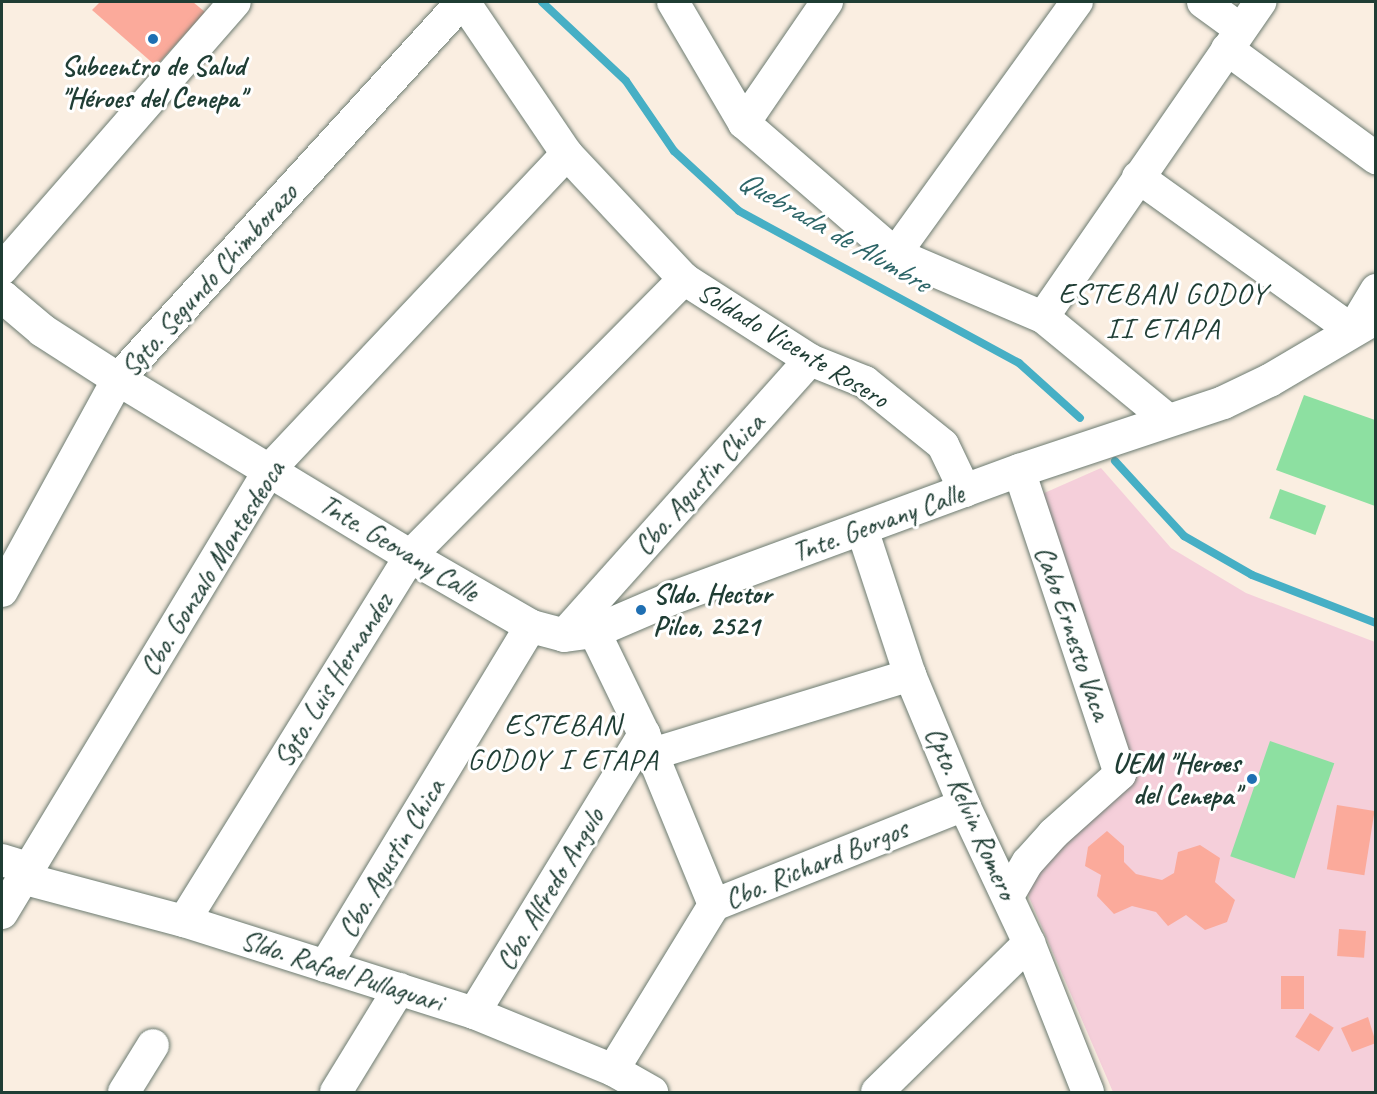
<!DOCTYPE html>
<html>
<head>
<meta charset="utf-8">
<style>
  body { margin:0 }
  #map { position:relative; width:1377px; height:1094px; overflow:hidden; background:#faeee1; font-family:Caveat,sans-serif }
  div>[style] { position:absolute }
  .built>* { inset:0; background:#f5cfda }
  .green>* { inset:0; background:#8de0a1; transform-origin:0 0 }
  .stream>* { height:8px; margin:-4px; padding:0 4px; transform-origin:4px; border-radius:4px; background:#46afc5 }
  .building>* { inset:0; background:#fbaa9b; transform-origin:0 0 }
  .roads { filter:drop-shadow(0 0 2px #6c7b71) drop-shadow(0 0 2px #6c7b71) }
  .street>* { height:32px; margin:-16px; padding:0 16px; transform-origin:16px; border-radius:16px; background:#fff }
  .secondary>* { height:33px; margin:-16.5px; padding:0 16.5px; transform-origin:16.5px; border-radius:16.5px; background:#fff }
  .dots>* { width:16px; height:16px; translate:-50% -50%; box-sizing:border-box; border:3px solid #fff; border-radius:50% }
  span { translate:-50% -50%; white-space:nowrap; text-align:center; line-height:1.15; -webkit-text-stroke:6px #fff; paint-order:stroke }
  .poi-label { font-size:28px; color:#1f3d34; font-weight:700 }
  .left { translate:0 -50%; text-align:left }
  .right { translate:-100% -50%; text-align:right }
  .street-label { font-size:28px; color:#1f3d34 }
  .water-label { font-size:30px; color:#2d6567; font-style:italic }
  .neighbourhood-label { font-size:30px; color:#1f3d34; letter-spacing:1.5px }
  .frame { position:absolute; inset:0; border:3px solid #1f3d34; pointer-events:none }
</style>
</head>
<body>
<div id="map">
  <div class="built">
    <div style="clip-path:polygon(1101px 468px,1171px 548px,1246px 593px,1375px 642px,1375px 1092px,1113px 1092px,1026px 890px,1036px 868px,1122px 785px,1042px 494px)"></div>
  </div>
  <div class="green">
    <div style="clip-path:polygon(1304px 395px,1375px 420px,1375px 506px,1276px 470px)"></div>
    <div style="left:1280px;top:489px;width:49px;height:31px;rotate:20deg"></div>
    <div style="left:1270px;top:741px;width:68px;height:122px;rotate:19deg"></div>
  </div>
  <div class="stream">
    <div style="left:542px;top:2px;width:115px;rotate:43.2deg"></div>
    <div style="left:626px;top:81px;width:85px;rotate:55.6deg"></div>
    <div style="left:674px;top:151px;width:88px;rotate:42.7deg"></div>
    <div style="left:739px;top:211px;width:319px;rotate:28.5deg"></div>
    <div style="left:1019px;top:363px;width:82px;rotate:42deg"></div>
    <div style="left:1115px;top:461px;width:102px;rotate:47.4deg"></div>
    <div style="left:1184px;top:536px;width:78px;rotate:29.8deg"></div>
    <div style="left:1252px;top:575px;width:133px;rotate:21.2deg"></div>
  </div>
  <div class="building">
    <div style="clip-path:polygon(100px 2px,193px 2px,205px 12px,156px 66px,92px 10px)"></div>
    <div style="left:1337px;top:805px;width:38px;height:65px;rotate:9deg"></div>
    <div style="clip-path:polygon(1107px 831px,1124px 846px,1124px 862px,1136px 874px,1162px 880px,1174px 873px,1178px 852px,1200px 845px,1220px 858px,1215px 882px,1235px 900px,1227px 922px,1205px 930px,1186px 915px,1168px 926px,1156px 912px,1132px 906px,1114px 914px,1097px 896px,1101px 875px,1085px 866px,1088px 847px)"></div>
    <div style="left:1339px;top:929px;width:27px;height:27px;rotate:4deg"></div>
    <div style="left:1281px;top:976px;width:23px;height:33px"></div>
    <div style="left:1310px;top:1013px;width:28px;height:28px;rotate:32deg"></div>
    <div style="clip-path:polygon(1368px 1017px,1376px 1043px,1352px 1052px,1341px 1028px)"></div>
  </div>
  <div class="roads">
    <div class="street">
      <div style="left:464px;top:2px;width:184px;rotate:55.9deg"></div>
      <div style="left:567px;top:154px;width:171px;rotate:46.9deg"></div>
      <div style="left:684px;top:279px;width:150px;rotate:32.7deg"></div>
      <div style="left:810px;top:360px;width:59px;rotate:21.8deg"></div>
      <div style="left:865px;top:382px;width:100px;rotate:38.9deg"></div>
      <div style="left:943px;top:445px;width:51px;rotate:64.4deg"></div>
      <div style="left:673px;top:2px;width:140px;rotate:59.6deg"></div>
      <div style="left:744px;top:123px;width:200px;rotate:40.9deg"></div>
      <div style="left:895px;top:254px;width:161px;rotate:23.1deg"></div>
      <div style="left:1043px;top:317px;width:161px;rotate:39.4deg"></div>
      <div style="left:1203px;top:2px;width:46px;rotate:36.1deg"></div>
      <div style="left:1227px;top:49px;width:185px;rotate:36.2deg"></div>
      <div style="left:744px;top:123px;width:147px;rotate:-55.6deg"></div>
      <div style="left:1138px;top:177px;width:263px;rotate:35.6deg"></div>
      <div style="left:895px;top:254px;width:311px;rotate:-54.2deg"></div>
      <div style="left:2px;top:269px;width:354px;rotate:-48.9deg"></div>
      <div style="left:1043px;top:317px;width:383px;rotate:-55.4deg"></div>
      <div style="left:862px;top:529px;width:154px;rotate:71.8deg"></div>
      <div style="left:910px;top:675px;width:141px;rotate:67.4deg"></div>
      <div style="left:964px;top:805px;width:153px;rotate:64.8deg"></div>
      <div style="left:1029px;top:943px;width:160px;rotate:68.4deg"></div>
      <div style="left:2px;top:591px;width:242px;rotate:-61.3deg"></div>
      <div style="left:118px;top:379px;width:510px;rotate:-47.62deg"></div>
      <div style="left:594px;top:631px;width:114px;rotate:64.1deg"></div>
      <div style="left:644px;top:734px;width:185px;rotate:67.7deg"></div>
      <div style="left:564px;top:635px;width:369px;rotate:-48.2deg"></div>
      <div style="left:652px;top:754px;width:270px;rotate:-17deg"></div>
      <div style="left:2px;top:860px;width:28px;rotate:17deg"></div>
      <div style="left:22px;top:878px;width:168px;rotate:14.9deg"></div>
      <div style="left:184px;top:921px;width:304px;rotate:17.6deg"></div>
      <div style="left:474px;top:1013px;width:150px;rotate:22.3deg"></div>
      <div style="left:613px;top:1070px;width:45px;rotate:29.4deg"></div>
      <div style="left:1008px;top:896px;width:39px;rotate:-60deg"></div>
      <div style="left:1028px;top:862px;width:38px;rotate:-48deg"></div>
      <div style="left:1053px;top:834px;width:90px;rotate:-41.8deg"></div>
      <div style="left:1120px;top:774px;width:320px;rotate:-108.4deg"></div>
      <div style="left:2px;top:913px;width:519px;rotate:-58.88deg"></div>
      <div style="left:270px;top:469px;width:433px;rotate:-46.7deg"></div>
      <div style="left:184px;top:921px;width:429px;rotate:-58.2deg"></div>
      <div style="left:410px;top:556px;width:390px;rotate:-45.3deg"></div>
      <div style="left:325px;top:966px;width:398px;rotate:-58.8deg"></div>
      <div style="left:474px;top:1013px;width:327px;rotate:-58.6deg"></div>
      <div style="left:613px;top:1070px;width:193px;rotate:-58.5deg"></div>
      <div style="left:714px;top:905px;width:269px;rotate:-21.8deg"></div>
      <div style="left:124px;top:1092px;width:55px;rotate:-58.3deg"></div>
      <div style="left:336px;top:1092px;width:121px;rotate:-58.5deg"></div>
      <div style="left:877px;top:1092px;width:213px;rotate:-44.4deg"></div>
    </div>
    <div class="secondary">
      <div style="left:2px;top:300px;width:3px;rotate:-72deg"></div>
      <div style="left:3px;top:297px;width:51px;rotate:40.2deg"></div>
      <div style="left:42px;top:330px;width:90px;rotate:32.8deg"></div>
      <div style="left:118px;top:379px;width:341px;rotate:31.2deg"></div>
      <div style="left:410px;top:556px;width:140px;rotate:30deg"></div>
      <div style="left:531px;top:626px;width:34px;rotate:15deg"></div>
      <div style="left:564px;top:635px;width:30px;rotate:-8deg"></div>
      <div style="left:594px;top:631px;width:86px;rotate:-23.3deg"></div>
      <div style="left:673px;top:597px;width:369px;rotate:-20.2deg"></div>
      <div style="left:1019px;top:470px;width:215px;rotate:-18.4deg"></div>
      <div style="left:1223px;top:402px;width:51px;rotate:-25.6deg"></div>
      <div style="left:1269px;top:380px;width:124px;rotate:-30.5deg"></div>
      <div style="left:1352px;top:330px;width:47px;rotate:-59deg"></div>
    </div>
  </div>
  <div class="dots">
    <div style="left:153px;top:39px;background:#1f6fb2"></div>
    <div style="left:641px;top:610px;background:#1f6fb2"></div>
    <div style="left:1252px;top:779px;background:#1f6fb2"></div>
  </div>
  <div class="poi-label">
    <span style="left:153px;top:82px">Subcentro de Salud<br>"Héroes del Cenepa"</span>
    <span class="left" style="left:653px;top:610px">Sldo. Hector<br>Pilco, 2521</span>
    <span class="right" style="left:1240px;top:779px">UEM "Heroes<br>del Cenepa"</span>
  </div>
  <div class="street-label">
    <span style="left:209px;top:280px;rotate:-48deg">Sgto. Segundo Chimborazo</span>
    <span style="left:793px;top:345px;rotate:31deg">Soldado Vicente Rosero</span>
    <span style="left:699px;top:484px;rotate:-48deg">Cbo. Agustin Chica</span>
    <span style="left:878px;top:523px;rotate:-20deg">Tnte. Geovany Calle</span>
    <span style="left:399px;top:548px;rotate:31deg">Tnte. Geovany Calle</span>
    <span style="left:212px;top:568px;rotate:-58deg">Cbo. Gonzalo Montesdeoca</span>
    <span style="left:1073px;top:633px;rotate:71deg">Cabo Ernesto Vaca</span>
    <span style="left:333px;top:680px;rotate:-58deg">Sgto. Luis Hernandez</span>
    <span style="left:971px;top:813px;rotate:66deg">Cpto. Kelvin Romero</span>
    <span style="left:391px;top:858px;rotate:-59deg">Cbo. Agustin Chica</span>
    <span style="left:816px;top:864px;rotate:-22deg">Cbo. Richard Burgos</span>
    <span style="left:550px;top:889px;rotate:-59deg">Cbo. Alfredo Angulo</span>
    <span style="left:342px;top:971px;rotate:18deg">Sldo. Rafael Pullaguari</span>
  </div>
  <div class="water-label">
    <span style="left:834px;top:231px;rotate:30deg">Quebrada de Alumbre</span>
  </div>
  <div class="neighbourhood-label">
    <span style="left:1163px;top:310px">ESTEBAN GODOY<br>II ETAPA</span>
    <span style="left:563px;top:741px">ESTEBAN<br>GODOY I ETAPA</span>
  </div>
  <div class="frame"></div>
</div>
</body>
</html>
